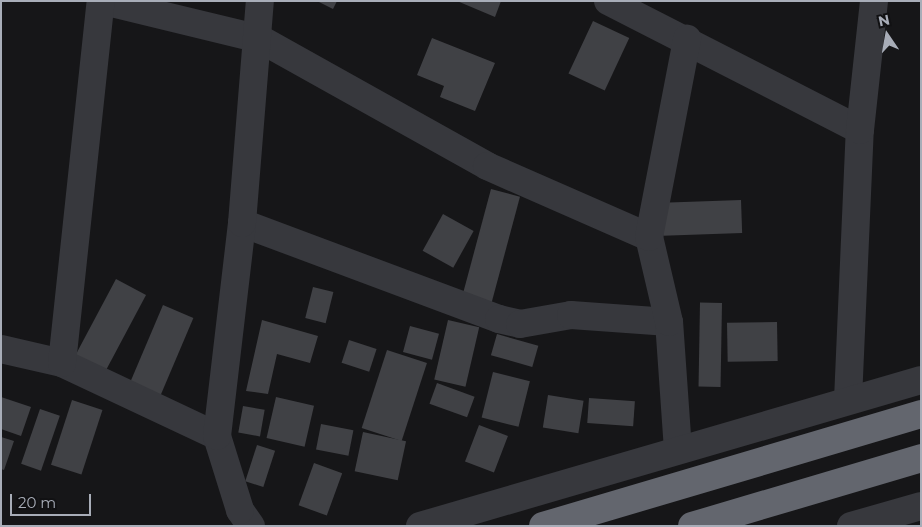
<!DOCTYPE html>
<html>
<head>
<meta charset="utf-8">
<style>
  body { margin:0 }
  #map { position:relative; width:922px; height:527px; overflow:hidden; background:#161618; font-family:Montserrat,sans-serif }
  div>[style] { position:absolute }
  .building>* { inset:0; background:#404145; transform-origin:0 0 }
  .street>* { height:28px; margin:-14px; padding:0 14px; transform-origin:14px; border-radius:14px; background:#37383d }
  .highway>* { height:28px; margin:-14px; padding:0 14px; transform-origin:14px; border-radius:14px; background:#63666e }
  span { translate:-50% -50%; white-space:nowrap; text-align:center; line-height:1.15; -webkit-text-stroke:4.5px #111113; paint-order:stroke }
  .frame { position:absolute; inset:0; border:2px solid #a8adb8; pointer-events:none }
  .north { position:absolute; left:862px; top:10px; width:50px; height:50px; -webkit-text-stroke:4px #111113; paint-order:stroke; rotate:348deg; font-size:14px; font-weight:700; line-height:20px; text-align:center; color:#a8adb8 }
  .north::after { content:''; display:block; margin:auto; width:18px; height:22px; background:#a8adb8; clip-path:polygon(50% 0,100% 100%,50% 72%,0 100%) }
  .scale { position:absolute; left:10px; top:494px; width:81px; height:22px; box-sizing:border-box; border:2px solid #a8adb8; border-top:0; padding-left:6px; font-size:15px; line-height:18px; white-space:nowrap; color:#a8adb8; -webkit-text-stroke:4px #111113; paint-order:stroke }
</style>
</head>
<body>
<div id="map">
  <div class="building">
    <div style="clip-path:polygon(317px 1px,337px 1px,333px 9px)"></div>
    <div style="clip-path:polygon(457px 1px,501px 1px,495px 17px)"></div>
    <div style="left:593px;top:21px;width:40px;height:58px;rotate:25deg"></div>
    <div style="clip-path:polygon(432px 38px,495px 63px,475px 111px,440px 97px,444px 86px,417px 75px)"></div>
    <div style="left:491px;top:189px;width:30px;height:116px;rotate:15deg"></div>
    <div style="left:741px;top:200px;width:33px;height:79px;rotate:88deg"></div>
    <div style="left:443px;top:214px;width:35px;height:42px;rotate:29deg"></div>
    <div style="left:116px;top:279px;width:34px;height:91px;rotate:28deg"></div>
    <div style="left:313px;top:287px;width:21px;height:32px;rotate:14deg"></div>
    <div style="left:722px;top:303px;width:84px;height:22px;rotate:91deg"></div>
    <div style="left:163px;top:305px;width:33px;height:94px;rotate:23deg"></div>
    <div style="clip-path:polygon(262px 320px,318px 336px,310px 363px,277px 354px,268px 394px,246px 391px)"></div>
    <div style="left:448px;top:320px;width:32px;height:61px;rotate:13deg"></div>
    <div style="left:777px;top:322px;width:39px;height:50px;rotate:89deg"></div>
    <div style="left:410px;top:326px;width:30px;height:27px;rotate:15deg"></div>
    <div style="left:497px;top:334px;width:43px;height:22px;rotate:16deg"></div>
    <div style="left:349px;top:340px;width:29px;height:24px;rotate:18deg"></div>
    <div style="left:387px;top:350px;width:42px;height:82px;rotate:18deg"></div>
    <div style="left:493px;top:372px;width:38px;height:47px;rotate:14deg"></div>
    <div style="left:437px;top:383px;width:40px;height:22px;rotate:20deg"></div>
    <div style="left:548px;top:395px;width:36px;height:33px;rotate:9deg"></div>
    <div style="clip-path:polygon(1px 397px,31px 407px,21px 436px,1px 429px)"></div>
    <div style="left:276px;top:397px;width:39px;height:42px;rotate:13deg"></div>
    <div style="left:589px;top:398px;width:46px;height:25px;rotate:4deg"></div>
    <div style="left:72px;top:400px;width:32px;height:68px;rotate:18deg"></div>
    <div style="left:243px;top:406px;width:22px;height:27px;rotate:10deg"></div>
    <div style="left:40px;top:409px;width:21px;height:58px;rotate:19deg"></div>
    <div style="left:321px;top:424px;width:33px;height:26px;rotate:11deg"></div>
    <div style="left:479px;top:425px;width:31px;height:39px;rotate:21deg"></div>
    <div style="left:363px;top:432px;width:44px;height:40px;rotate:12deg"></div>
    <div style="clip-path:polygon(1px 437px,14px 441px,4px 470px,1px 469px)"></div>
    <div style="left:257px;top:445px;width:19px;height:38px;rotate:18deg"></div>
    <div style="left:314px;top:463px;width:30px;height:45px;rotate:20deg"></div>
  </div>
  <div class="street">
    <div style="left:103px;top:1px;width:162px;rotate:13.6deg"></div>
    <div style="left:260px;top:39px;width:260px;rotate:29.2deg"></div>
    <div style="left:487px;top:166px;width:177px;rotate:23.7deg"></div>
    <div style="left:608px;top:1px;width:283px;rotate:27.1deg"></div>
    <div style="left:242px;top:223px;width:274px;rotate:20.5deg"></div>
    <div style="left:499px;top:319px;width:22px;rotate:13deg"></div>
    <div style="left:520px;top:324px;width:52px;rotate:-10deg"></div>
    <div style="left:571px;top:315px;width:98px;rotate:4.1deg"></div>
    <div style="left:1px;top:349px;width:63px;rotate:12.9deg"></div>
    <div style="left:62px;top:363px;width:171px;rotate:25.2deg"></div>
    <div style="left:62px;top:363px;width:364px;rotate:-83.9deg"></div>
    <div style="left:848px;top:400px;width:270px;rotate:-87.5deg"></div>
    <div style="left:860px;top:130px;width:130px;rotate:-83.8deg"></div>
    <div style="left:678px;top:450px;width:128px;rotate:-94deg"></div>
    <div style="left:669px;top:322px;width:87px;rotate:-103.2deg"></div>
    <div style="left:649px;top:237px;width:202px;rotate:-79.1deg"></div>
    <div style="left:251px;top:526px;width:19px;rotate:-125deg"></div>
    <div style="left:240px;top:510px;width:77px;rotate:-107.3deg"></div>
    <div style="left:217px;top:436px;width:214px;rotate:-83.3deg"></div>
    <div style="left:242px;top:223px;width:223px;rotate:-85.4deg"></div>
    <div style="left:420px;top:526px;width:522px;rotate:-16.25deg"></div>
    <div style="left:851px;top:526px;width:73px;rotate:-15.9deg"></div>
  </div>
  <div class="highway">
    <div style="left:543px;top:526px;width:394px;rotate:-16.5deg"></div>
    <div style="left:692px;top:526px;width:239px;rotate:-16.5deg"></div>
  </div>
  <div class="frame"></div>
  <div class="north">N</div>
  <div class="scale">20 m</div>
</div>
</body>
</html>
